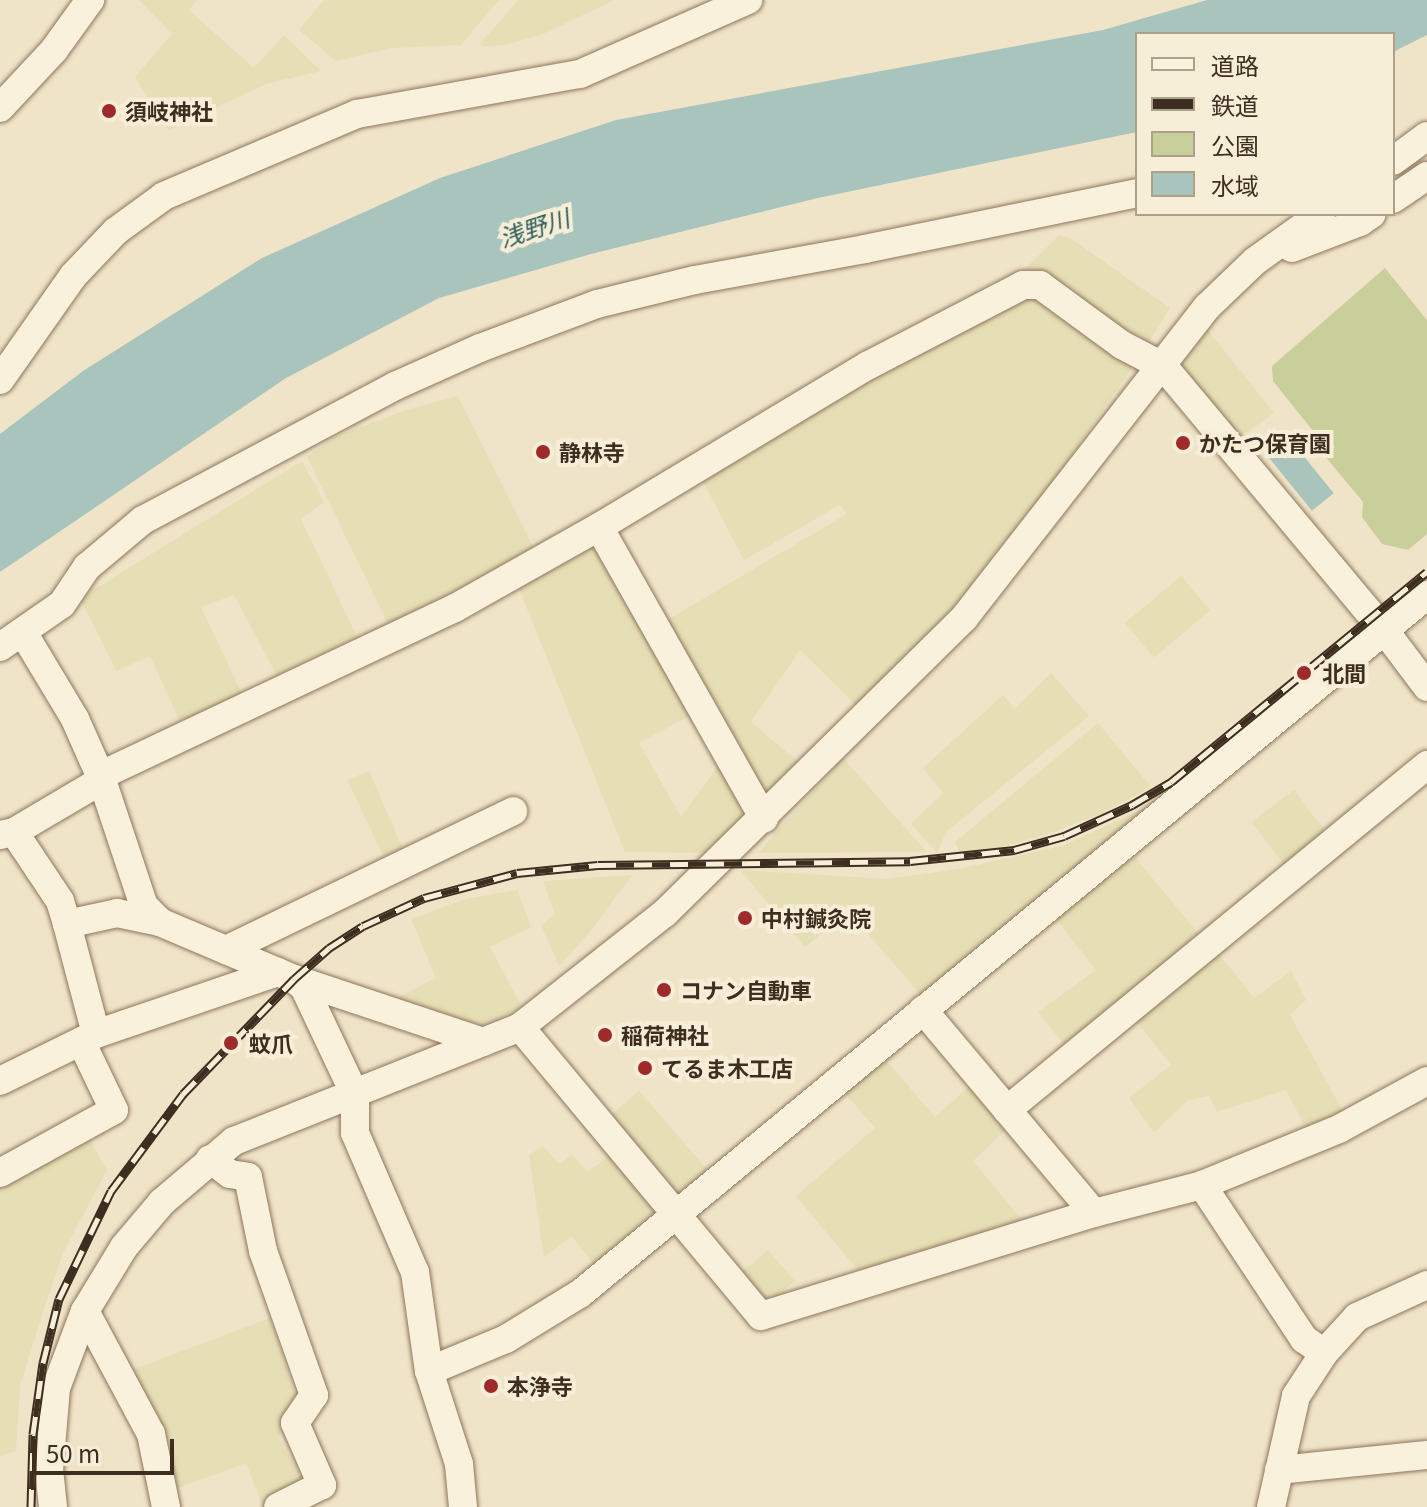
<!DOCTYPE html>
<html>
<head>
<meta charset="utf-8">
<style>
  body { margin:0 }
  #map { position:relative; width:1427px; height:1507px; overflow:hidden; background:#f0e4c8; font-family:Georgia,"Noto Sans JP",serif }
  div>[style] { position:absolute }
  .farmland>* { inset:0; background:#e6deb5; transform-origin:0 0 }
  .green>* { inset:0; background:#c9cf9b }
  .water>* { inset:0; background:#a9c4bc; transform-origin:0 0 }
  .roads { filter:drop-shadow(0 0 2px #8d765c) drop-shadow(0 0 2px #8d765c) }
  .minor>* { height:28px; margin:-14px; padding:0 14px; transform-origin:14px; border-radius:14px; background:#faf1dc }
  .rail>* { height:9px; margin-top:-4.5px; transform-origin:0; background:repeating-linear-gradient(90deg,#f7eed8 0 18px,#3d2e20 0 36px); box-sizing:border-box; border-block:2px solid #3d2e20 }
  .dots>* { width:22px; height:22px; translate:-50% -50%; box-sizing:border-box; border:4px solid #f7eed8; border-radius:50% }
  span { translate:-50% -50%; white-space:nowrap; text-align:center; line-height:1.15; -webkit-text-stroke:8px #f7eed8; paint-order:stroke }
  .poi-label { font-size:22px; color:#3d2e20; font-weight:700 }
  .left { translate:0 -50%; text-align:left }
  .water-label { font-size:24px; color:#2f5d5a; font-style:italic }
  .legend { position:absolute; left:1135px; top:32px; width:260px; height:184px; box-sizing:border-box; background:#f7eed8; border:2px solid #ada18e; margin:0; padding:10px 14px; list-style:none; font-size:24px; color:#3d2e20 }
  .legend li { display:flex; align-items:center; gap:16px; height:40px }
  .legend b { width:40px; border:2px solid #ada18e }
  .scale { position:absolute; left:32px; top:1439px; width:142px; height:36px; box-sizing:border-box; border:4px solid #3d2e20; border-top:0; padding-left:10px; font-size:24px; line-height:28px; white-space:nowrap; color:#3d2e20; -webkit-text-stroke:6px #f7eed8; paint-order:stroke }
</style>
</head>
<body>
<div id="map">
  <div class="farmland">
    <div style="clip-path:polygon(139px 0,197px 0,189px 10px,254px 68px,284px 35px,321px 71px,266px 84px,168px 130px,135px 77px,172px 34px)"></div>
    <div style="clip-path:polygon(324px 0,499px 0,461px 45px,392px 48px,336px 61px,299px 30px)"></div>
    <div style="clip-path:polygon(518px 0,614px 0,548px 32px,510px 44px,484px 47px,480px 44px)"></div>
    <div style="clip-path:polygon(1059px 235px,1070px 238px,1170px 308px,1145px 348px,1138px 347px,1026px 268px)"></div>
    <div style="clip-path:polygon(1030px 291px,1134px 365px,1012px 542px,861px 710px,800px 650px,751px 722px,801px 764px,765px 802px,662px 623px,847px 514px,840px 505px,744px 560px,699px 474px)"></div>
    <div style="clip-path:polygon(1207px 329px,1274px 413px,1236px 440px,1179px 366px)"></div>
    <div style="clip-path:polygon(458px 396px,535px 551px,388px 624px,307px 457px,334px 437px,406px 410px)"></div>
    <div style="clip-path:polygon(302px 461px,324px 502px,301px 519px,357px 637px,277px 676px,234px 595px,201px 607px,243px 696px,180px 722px,150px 656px,116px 671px,80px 598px)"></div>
    <div style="clip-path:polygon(593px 541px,697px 712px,639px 743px,681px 817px,724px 758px,754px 813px,713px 853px,625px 852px,517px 584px)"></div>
    <div style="left:1181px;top:576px;width:45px;height:73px;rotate:50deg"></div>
    <div style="clip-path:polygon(1051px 673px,1089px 716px,946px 832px,937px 853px,911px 824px,943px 793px,923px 768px,1003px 695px,1014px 709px)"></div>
    <div style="clip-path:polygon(1098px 723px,1151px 787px,1101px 814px,1045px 835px,982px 852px,960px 853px,955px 842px)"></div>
    <div style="clip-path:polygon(843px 758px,927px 852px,757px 853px,758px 853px)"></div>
    <div style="clip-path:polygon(369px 771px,403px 849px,383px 855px,347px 780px)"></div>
    <div style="left:1294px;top:790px;width:59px;height:53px;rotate:53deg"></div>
    <div style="clip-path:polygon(1142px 809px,1148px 814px,924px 999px,849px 912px,805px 947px,740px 870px,886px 879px,959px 869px,1062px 846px)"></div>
    <div style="clip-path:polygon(1134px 856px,1206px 943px,1071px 1053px,1038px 1012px,1096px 970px,1056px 919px)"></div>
    <div style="clip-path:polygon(632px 875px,589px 933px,559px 966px,541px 925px,555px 914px,543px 881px)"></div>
    <div style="clip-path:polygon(517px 890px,531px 927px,490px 947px,522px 1007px,471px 1032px,403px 1007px,399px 997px,436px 978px,411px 919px,465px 899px)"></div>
    <div style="clip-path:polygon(1213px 946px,1254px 998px,1291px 971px,1306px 1000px,1290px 1015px,1345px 1115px,1310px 1136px,1286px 1090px,1217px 1112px,1209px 1096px,1188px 1100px,1154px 1133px,1129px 1098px,1171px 1065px,1133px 1017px)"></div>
    <div style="clip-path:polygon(878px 1051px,935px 1117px,971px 1085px,1010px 1126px,973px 1161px,1028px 1227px,865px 1279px,796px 1196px,875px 1128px,839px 1086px)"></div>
    <div style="left:639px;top:1091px;width:110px;height:45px;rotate:49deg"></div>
    <div style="clip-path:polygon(89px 1138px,107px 1170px,63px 1253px,42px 1315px,20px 1386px,16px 1451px,0 1457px,0 1185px)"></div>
    <div style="clip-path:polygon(543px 1146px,559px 1164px,572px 1155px,588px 1172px,610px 1155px,659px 1218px,597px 1269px,572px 1236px,544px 1257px,529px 1155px)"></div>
    <div style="left:768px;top:1250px;width:41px;height:44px;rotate:49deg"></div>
    <div style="clip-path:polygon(270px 1318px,297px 1400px,282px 1421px,279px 1438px,306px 1486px,263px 1507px,246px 1463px,167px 1492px,123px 1373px)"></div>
  </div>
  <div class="green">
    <div style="clip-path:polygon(1385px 268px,1427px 320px,1427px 534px,1408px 550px,1382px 544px,1362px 517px,1363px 502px,1319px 449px,1313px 431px,1273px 381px,1272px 366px)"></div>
  </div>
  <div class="water">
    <div style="clip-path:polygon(1207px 0,1427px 0,1427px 35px,1393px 52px,1393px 34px,1137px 34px,1137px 132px,818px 198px,591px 254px,439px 298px,286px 378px,0 572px,0 434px,83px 371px,262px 258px,440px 178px,616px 120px,1103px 30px)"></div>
    <div style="left:1289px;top:438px;width:71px;height:28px;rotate:51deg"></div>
  </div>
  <div class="roads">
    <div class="minor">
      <div style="left:0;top:108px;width:79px;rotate:-47deg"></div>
      <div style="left:54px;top:50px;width:62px;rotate:-54.2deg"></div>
      <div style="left:1393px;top:161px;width:42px;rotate:-36.3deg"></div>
      <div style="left:1393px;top:199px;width:41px;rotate:-34.1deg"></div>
      <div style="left:1292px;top:248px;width:73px;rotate:-20.9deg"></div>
      <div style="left:1360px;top:222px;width:14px;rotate:-34deg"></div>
      <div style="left:0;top:380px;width:127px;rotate:-54.9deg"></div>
      <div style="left:73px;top:276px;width:62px;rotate:-46.3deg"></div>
      <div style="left:116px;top:231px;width:59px;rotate:-36.1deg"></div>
      <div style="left:164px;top:196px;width:210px;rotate:-23deg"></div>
      <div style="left:357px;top:114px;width:227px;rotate:-10.2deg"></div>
      <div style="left:580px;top:74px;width:184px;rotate:-23.8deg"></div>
      <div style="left:599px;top:527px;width:335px;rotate:60.5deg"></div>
      <div style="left:24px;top:634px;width:99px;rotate:59deg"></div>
      <div style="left:75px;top:719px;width:67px;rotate:66.1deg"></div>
      <div style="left:102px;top:780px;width:133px;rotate:71.6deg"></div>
      <div style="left:144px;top:906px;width:23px;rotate:45deg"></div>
      <div style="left:0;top:647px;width:75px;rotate:-34.7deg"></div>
      <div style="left:62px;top:604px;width:45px;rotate:-56deg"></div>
      <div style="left:87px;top:567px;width:73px;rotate:-40deg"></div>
      <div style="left:143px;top:520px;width:285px;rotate:-28deg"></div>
      <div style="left:395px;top:386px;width:93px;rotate:-24.1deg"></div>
      <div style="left:480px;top:348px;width:125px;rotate:-20.6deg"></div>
      <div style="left:597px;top:304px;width:101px;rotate:-13.8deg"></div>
      <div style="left:695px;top:280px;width:173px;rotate:-10.3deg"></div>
      <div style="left:865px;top:249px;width:278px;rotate:-11.6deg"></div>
      <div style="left:14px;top:832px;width:83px;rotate:56.3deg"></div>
      <div style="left:60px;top:901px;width:24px;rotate:73deg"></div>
      <div style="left:0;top:835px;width:14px;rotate:-12deg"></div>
      <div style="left:14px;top:832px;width:102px;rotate:-30.6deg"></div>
      <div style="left:102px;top:780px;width:10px;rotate:-53deg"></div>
      <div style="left:108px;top:772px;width:384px;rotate:-25.3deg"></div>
      <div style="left:455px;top:608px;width:165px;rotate:-29.4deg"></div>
      <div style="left:599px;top:527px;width:313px;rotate:-31deg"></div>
      <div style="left:867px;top:366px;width:176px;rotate:-27.4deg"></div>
      <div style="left:1023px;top:285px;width:17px"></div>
      <div style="left:1040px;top:285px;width:102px;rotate:36.2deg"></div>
      <div style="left:1122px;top:345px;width:47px;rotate:27.6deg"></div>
      <div style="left:1164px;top:367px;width:344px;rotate:50.1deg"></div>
      <div style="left:1385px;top:631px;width:70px;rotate:53.1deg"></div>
      <div style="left:226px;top:950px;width:319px;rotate:-25.8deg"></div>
      <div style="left:294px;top:979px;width:13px;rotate:39deg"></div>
      <div style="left:304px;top:987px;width:119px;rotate:64.7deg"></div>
      <div style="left:355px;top:1095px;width:38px;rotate:90deg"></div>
      <div style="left:355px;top:1133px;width:151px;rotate:66.7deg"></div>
      <div style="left:415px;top:1272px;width:100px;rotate:82deg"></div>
      <div style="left:429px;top:1371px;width:98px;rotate:72.1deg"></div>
      <div style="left:459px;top:1464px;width:43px;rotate:84.7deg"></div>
      <div style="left:923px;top:1010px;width:265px;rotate:49.9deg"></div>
      <div style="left:520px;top:1027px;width:376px;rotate:50.2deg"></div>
      <div style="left:761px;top:1316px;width:349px;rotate:-17.2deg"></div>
      <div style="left:1094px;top:1213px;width:112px;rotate:-14.5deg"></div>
      <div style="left:1202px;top:1185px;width:148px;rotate:-22.2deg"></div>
      <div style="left:1339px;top:1129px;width:100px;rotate:-28.6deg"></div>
      <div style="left:96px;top:1034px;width:192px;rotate:-18.8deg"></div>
      <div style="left:0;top:1081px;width:107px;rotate:-26.1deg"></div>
      <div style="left:96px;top:1034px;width:114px;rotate:-104.8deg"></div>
      <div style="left:67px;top:924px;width:51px;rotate:-12.4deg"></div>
      <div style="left:117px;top:913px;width:44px;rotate:11.8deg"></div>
      <div style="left:160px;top:922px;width:146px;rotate:23deg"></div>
      <div style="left:294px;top:979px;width:199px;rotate:18.4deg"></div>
      <div style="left:1007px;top:1110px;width:544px;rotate:-39.4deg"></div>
      <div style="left:210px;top:1159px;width:25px;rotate:37deg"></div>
      <div style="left:230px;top:1174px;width:18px;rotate:9deg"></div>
      <div style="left:248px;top:1177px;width:76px;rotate:78.5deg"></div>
      <div style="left:263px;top:1251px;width:153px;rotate:70.5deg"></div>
      <div style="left:314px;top:1395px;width:34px;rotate:124deg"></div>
      <div style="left:295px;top:1423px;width:68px;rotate:66.5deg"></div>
      <div style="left:322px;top:1485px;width:49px;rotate:153.4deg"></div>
      <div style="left:0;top:1173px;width:130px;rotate:-28.9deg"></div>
      <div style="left:114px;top:1110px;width:76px;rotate:-115.6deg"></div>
      <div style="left:1202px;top:1185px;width:185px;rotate:56.5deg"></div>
      <div style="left:1304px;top:1339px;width:24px;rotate:35deg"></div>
      <div style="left:85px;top:1311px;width:140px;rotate:61.8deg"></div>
      <div style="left:151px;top:1434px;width:75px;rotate:78.4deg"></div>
      <div style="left:429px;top:1371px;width:83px;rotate:-22.6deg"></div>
      <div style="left:506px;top:1339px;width:88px;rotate:-31.5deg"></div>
      <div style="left:581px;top:1293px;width:1097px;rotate:-39.52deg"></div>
      <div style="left:1279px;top:1470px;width:149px;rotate:-5.8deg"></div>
      <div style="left:53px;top:1507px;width:36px;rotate:-96deg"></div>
      <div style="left:49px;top:1471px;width:83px;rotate:-85.2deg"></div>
      <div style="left:56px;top:1388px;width:82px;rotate:-69.4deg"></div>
      <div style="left:85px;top:1311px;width:75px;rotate:-58.6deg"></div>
      <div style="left:124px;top:1247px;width:59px;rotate:-49.8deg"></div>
      <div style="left:162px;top:1202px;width:94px;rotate:-40.3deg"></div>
      <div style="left:234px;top:1141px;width:308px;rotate:-21.7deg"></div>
      <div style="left:520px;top:1027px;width:184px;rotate:-38.2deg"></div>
      <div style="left:665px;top:913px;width:420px;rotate:-44.6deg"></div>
      <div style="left:964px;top:618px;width:395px;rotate:-52deg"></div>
      <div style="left:1207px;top:307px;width:66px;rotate:-43.8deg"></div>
      <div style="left:1255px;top:261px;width:81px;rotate:-35.5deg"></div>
      <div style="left:1271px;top:1507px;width:114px;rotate:-77.3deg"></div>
      <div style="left:1296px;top:1396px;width:51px;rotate:-56.9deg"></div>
      <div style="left:1324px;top:1353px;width:49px;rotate:-47.5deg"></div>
      <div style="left:1357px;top:1317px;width:77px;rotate:-24.6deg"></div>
    </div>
  </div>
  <div class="rail">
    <div style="left:31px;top:1507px;width:73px;rotate:-88.4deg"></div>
    <div style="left:33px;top:1434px;width:72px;rotate:-82deg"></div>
    <div style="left:43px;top:1363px;width:66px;rotate:-76deg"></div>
    <div style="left:59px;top:1299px;width:120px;rotate:-64.3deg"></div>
    <div style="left:111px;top:1191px;width:121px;rotate:-53.4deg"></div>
    <div style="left:183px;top:1094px;width:160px;rotate:-46deg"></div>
    <div style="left:294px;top:979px;width:47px;rotate:-41.5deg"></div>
    <div style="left:329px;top:948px;width:40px;rotate:-32.9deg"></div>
    <div style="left:363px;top:926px;width:67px;rotate:-24.7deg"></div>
    <div style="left:424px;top:898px;width:96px;rotate:-15deg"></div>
    <div style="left:517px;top:873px;width:81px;rotate:-5.6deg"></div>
    <div style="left:598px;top:865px;width:312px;rotate:-0.7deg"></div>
    <div style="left:910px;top:861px;width:105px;rotate:-6deg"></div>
    <div style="left:1014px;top:850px;width:52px;rotate:-15.6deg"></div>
    <div style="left:1064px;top:836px;width:75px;rotate:-24.5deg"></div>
    <div style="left:1132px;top:805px;width:45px;rotate:-30.5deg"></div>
    <div style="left:1171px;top:782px;width:331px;rotate:-39.4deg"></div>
  </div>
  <div class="dots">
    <div style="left:109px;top:111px;background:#9e2a2b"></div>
    <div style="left:1183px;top:443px;background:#9e2a2b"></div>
    <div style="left:543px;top:452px;background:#9e2a2b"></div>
    <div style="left:1304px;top:673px;background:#9e2a2b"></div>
    <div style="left:745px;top:918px;background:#9e2a2b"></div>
    <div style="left:664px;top:990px;background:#9e2a2b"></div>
    <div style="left:605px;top:1035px;background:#9e2a2b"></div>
    <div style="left:231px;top:1043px;background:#9e2a2b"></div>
    <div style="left:645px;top:1068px;background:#9e2a2b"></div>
    <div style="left:491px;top:1386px;background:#9e2a2b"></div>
  </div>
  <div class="poi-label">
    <span class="left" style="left:125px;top:111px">須岐神社</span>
    <span class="left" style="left:1199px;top:443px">かたつ保育園</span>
    <span class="left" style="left:559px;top:452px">静林寺</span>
    <span class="left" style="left:1322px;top:673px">北間</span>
    <span class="left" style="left:761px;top:918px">中村鍼灸院</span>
    <span class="left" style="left:680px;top:990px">コナン自動車</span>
    <span class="left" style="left:621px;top:1035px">稲荷神社</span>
    <span class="left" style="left:249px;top:1043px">蚊爪</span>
    <span class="left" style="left:661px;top:1068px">てるま木工店</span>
    <span class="left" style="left:507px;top:1386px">本浄寺</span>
  </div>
  <div class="water-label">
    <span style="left:534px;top:227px;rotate:-18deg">浅野川</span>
  </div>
  <ul class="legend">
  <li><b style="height:10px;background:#faf1dc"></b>道路</li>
  <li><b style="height:10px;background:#3d2e20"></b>鉄道</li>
  <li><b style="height:22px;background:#c9cf9b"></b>公園</li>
  <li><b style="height:22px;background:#a9c4bc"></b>水域</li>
  </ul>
  <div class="scale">50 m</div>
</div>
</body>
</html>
